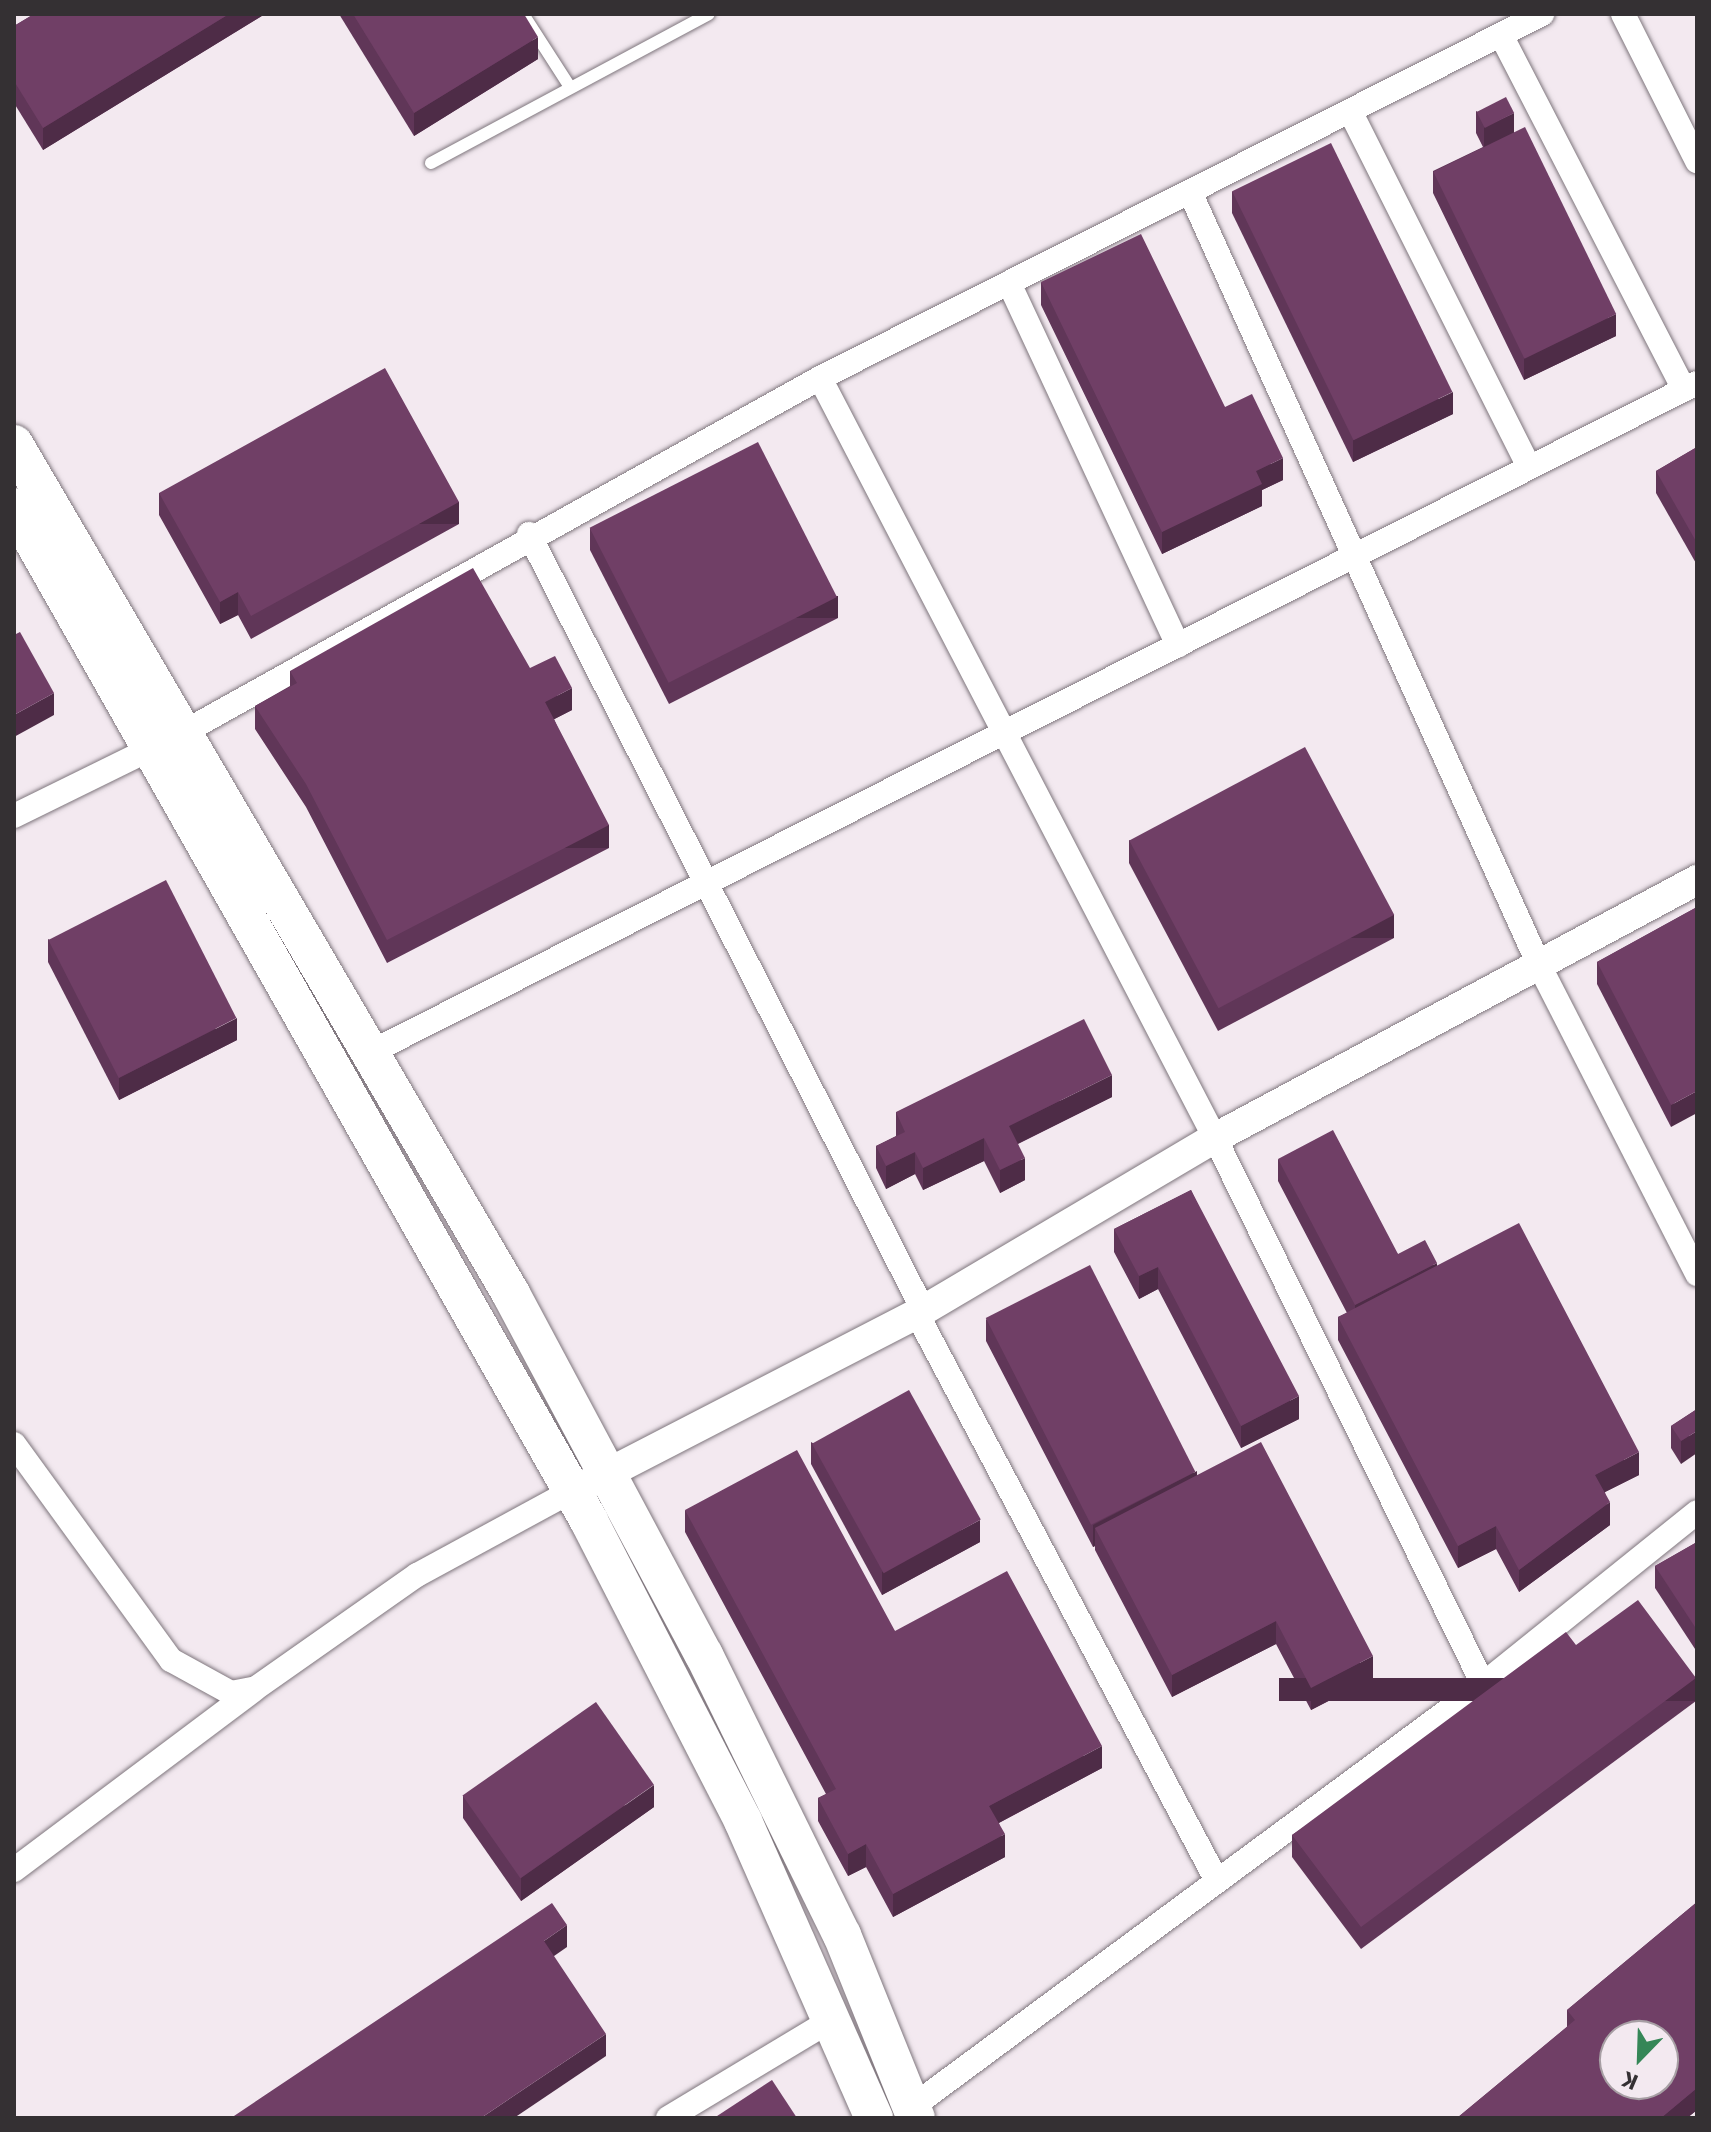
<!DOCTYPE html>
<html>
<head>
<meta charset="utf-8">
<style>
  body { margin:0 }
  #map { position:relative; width:1711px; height:2132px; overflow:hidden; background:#f3e9f0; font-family:"Fira Sans",sans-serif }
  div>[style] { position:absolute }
  .roads { filter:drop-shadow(0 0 2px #7f767d) drop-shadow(0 0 2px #7f767d) }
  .service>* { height:12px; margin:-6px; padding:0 6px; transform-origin:6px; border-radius:6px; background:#fff }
  .minor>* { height:24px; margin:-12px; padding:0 12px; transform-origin:12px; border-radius:12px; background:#fff }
  .tertiary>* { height:30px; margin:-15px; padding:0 15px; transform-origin:15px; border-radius:15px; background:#fff }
  .primary>* { height:38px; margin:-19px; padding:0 19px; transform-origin:19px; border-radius:19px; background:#fff }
  .wall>* { inset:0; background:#603658 }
  .shaded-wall>* { inset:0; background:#4e2c47; transform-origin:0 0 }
  .building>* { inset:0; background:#703f66; transform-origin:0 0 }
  span { translate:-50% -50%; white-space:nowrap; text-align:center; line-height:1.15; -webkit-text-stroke:8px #f3e9f0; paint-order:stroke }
  .frame { position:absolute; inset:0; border:16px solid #343033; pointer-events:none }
  .north { position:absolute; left:1599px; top:2020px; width:80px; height:80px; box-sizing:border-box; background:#f3e9f0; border:2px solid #a79fa4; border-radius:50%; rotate:203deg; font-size:22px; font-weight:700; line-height:32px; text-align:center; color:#343033 }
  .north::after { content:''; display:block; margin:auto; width:28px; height:36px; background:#358657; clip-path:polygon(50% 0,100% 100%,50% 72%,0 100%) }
</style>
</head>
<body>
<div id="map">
  <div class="roads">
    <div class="service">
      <div style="left:523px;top:14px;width:87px;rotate:57.2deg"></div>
      <div style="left:431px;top:163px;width:315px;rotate:-28.2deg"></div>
    </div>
    <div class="minor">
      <div style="left:1623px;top:14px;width:165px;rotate:63.3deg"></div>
      <div style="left:1501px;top:35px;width:399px;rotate:62.7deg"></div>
      <div style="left:1350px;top:111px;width:398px;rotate:63.3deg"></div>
      <div style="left:1190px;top:192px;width:850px;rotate:65.7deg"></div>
      <div style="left:1540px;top:967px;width:345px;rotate:62.9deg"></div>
      <div style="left:1009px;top:283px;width:400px;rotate:65deg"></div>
      <div style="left:820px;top:378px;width:857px;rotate:62.54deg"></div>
      <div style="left:1215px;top:1138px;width:608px;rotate:63.86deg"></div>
      <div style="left:529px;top:534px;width:870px;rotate:63.08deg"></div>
      <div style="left:186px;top:731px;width:726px;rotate:-29.11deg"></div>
      <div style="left:820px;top:378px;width:809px;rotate:-26.76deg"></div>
      <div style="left:14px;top:816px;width:154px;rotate:-26.2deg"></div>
      <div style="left:371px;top:1052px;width:1485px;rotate:-26.77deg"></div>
      <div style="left:917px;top:1314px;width:641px;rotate:62.12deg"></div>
      <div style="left:14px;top:1444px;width:267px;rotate:54deg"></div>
      <div style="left:171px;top:1660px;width:68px;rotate:28.8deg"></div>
      <div style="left:231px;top:1693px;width:25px;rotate:-11deg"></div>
      <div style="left:256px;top:1688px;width:197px;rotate:-35.1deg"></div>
      <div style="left:417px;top:1575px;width:176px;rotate:-28.5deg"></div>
      <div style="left:14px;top:1870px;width:298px;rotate:-36.9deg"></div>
      <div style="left:912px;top:2107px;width:703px;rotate:-36.49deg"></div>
      <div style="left:1477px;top:1689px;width:282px;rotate:-38.8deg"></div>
      <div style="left:668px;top:2118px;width:192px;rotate:-31deg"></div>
    </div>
    <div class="tertiary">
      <div style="left:589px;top:1483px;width:369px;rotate:-27.3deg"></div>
      <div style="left:917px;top:1314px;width:346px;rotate:-30.6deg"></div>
      <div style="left:1215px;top:1138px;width:547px;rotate:-28.16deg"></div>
    </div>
    <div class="primary">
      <div style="left:14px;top:444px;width:985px;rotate:59.68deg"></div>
      <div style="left:511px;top:1294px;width:409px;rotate:61.9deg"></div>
      <div style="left:704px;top:1655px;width:312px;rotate:63.8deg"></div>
      <div style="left:842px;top:1935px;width:197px;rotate:68deg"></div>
      <div style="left:14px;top:507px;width:1166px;rotate:60.44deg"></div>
      <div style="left:589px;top:1521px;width:337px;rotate:62.8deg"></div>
      <div style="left:743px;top:1821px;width:325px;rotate:66.2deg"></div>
    </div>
  </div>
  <div class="wall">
    <div style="clip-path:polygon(34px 14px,265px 14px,43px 150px,14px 103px,14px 26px)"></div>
    <div style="clip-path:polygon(339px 14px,524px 14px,538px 59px,414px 136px)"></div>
    <div style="clip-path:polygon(1476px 111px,1514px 132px,1616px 336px,1524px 380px,1433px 193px,1433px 171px,1483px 147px,1476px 133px)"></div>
    <div style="clip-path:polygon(1232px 191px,1453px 414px,1353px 462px,1232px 213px)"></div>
    <div style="clip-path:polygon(1041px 282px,1225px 407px,1283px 480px,1262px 490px,1262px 506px,1162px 554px,1041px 305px)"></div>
    <div style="clip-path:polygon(1697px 447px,1697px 565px,1656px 493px,1656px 471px)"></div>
    <div style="clip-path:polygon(159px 493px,459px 524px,251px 639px,238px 615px,220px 624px,159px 515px)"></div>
    <div style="clip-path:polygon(590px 528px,838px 618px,669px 704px,590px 550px)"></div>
    <div style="clip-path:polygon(530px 668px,572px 710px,554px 719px,609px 848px,387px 963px,306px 807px,255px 729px,255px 706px,290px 686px,290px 671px)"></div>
    <div style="clip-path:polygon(1129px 840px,1394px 938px,1218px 1031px,1129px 863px)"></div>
    <div style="clip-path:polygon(1697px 907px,1671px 1127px,1597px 984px,1597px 962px)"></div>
    <div style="clip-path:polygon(48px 939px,237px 1040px,119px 1100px,48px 962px)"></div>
    <div style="clip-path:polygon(1112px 1097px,1018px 1144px,1025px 1180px,1000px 1193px,984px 1161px,923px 1190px,915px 1174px,886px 1189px,876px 1168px,876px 1146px,896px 1136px,896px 1112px)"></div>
    <div style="clip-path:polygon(1278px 1159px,1398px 1254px,1437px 1266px,1639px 1475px,1605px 1492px,1610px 1525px,1519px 1592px,1496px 1549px,1458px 1568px,1338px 1340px,1338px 1317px,1347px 1313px,1278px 1181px)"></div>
    <div style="clip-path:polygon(1191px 1190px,1299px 1419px,1241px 1448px,1158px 1289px,1139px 1299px,1114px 1252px,1114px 1229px)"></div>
    <div style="clip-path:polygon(986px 1319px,1197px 1475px,1373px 1678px,1311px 1710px,1276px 1644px,1172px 1697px,1095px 1550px,1095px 1546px,1093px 1547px,986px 1341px)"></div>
    <div style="clip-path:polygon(1697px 1409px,1681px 1464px,1671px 1448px,1671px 1426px)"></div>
    <div style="clip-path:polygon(811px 1442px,980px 1542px,882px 1595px,811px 1464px)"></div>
    <div style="clip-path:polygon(685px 1510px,895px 1631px,1102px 1768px,999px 1823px,1005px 1857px,893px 1917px,866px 1867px,848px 1876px,818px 1821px,818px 1798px,826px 1794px,685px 1532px)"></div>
    <div style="clip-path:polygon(1697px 1542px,1697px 1652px,1655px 1588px,1655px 1566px)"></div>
    <div style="clip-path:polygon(1576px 1645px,1696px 1701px,1361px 1949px,1292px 1857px,1292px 1835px)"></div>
    <div style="clip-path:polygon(463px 1796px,654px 1807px,521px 1901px,463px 1818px)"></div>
    <div style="clip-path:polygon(1697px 1902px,1697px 2110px,1687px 2118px,1457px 2118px,1567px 2027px,1567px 2010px)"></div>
  </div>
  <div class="shaded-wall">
    <div style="clip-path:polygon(229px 14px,265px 14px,43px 150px,43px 128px)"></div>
    <div style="clip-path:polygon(538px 37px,538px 59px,414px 136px,414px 113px)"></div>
    <div style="clip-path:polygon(1514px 113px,1514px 135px,1484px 150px,1484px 127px)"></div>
    <div style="clip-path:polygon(1616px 314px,1616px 336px,1524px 380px,1524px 357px)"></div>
    <div style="clip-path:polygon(1453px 392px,1453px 414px,1353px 462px,1353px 440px)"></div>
    <div style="clip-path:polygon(1283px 458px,1283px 480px,1262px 490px,1262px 506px,1162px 554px,1162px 532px,1256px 471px)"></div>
    <div style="left:459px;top:502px;width:22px;height:237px;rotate:90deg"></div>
    <div style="clip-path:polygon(238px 592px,238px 615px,220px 624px,220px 602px)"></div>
    <div style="left:838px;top:596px;width:22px;height:190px;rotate:90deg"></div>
    <div style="clip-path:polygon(572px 688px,572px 710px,545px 724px,545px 702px)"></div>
    <div style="clip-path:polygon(54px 693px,54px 715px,14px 737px,14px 715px)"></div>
    <div style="left:609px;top:825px;width:23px;height:250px;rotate:90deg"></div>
    <div style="left:1394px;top:915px;width:23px;height:199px;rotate:90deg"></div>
    <div style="clip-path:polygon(237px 1018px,237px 1040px,119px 1100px,119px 1078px)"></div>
    <div style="clip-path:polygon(1112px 1075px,1112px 1097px,1009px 1148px,1009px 1126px)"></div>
    <div style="clip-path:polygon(1697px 1091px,1697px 1113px,1671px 1127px,1671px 1105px)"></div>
    <div style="clip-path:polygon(984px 1138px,984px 1161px,923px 1190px,923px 1168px)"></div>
    <div style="clip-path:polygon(915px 1152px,915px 1174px,886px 1189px,886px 1166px)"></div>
    <div style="clip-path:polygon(1025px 1158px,1025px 1180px,1000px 1193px,1000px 1170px)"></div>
    <div style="clip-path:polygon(1437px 1263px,1437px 1285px,1355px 1327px,1355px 1305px)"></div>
    <div style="clip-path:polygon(1158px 1267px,1158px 1289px,1139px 1299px,1139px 1276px)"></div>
    <div style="clip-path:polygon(1299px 1396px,1299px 1419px,1241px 1448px,1241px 1426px)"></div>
    <div style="clip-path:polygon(1697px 1431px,1697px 1453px,1681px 1464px,1681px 1441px)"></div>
    <div style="clip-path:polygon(1639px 1452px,1639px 1475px,1595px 1497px,1595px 1475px)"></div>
    <div style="clip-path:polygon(1197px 1471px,1197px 1494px,1095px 1528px,1095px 1546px,1093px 1547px,1093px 1525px)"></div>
    <div style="clip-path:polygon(1610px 1502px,1610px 1525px,1519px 1592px,1519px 1570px)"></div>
    <div style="clip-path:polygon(980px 1520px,980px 1542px,882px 1595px,882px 1572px)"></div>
    <div style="clip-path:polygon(1496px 1526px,1496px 1549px,1458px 1568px,1458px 1546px)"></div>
    <div style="clip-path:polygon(1276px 1621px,1276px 1644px,1172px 1697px,1172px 1675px)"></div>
    <div style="clip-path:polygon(1373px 1656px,1373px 1678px,1311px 1710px,1311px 1688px)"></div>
    <div style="left:1696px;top:1678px;width:23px;height:417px;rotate:90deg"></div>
    <div style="clip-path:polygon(1102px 1746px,1102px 1768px,989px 1828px,989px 1806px)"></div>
    <div style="clip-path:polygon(654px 1785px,654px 1807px,521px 1901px,521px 1878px)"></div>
    <div style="clip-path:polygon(1005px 1834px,1005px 1857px,893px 1917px,893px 1894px)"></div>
    <div style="clip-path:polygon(866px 1844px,866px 1867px,848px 1876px,848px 1854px)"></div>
    <div style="clip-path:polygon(567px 1925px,567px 1947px,544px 1963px,544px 1941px)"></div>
    <div style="clip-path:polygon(606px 2034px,606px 2056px,514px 2118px,481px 2118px)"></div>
    <div style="clip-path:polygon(1697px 2088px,1697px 2110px,1687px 2118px,1661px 2118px)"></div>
  </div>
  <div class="building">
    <div style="clip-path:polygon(34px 14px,229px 14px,43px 128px,14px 81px,14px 26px)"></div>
    <div style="clip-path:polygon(353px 14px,524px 14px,538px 37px,414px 113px)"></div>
    <div style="left:1506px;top:97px;width:18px;height:33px;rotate:63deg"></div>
    <div style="left:1525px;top:127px;width:208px;height:102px;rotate:64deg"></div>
    <div style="left:1331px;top:143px;width:277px;height:110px;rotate:64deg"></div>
    <div style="clip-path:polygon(1141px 234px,1225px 407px,1252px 394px,1283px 458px,1256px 471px,1262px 484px,1162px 532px,1041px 282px)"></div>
    <div style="clip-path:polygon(385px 368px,459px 502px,251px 616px,238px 592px,220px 602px,159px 493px)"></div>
    <div style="left:758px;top:442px;width:174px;height:189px;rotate:63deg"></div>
    <div style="clip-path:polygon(1697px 447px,1697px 543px,1656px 471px)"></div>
    <div style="clip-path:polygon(473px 568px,530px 668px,555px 656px,572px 688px,545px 702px,609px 825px,387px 940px,306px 784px,255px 706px,297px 683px,290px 671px)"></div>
    <div style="clip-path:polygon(20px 632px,54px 693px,14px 715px,14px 635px)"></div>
    <div style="left:1305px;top:747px;width:190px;height:199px;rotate:62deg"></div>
    <div style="left:166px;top:880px;width:155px;height:132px;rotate:63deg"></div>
    <div style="clip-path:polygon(1697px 907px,1697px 1091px,1671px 1105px,1597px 962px)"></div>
    <div style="clip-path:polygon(1084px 1019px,1112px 1075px,1009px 1126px,1025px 1158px,1000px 1170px,984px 1138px,923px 1168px,915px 1152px,886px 1166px,876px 1146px,905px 1132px,896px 1112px)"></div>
    <div style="clip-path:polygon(1333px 1130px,1398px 1254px,1425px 1240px,1437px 1263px,1355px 1305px,1278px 1159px)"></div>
    <div style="clip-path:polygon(1191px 1190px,1299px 1396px,1241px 1426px,1158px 1267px,1139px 1276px,1114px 1229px)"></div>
    <div style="clip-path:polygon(1519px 1223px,1639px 1452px,1595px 1475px,1610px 1502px,1519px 1570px,1496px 1526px,1458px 1546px,1338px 1317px)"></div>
    <div style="left:1090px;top:1265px;width:232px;height:117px;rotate:63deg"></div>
    <div style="left:909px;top:1390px;width:148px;height:111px;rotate:61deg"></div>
    <div style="clip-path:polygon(1697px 1409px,1697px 1431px,1681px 1441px,1671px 1426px)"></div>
    <div style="clip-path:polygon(1261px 1442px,1373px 1656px,1311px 1688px,1276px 1621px,1172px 1675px,1095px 1528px)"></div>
    <div style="clip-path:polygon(797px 1450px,895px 1631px,1007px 1571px,1102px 1746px,989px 1806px,1005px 1834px,893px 1894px,866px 1844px,848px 1854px,818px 1798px,836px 1789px,685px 1510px)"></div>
    <div style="clip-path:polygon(1697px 1542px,1697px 1630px,1655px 1566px)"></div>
    <div style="clip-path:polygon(1638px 1600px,1696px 1678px,1361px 1927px,1292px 1835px,1566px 1632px,1576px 1645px)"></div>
    <div style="left:596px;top:1702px;width:101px;height:163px;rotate:55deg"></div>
    <div style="clip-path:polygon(evenodd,1697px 1902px,1697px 2088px,1661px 2118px,1457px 2118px,1575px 2020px,1567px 2010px,1697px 1902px,1615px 2036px,1663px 2036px,1663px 2084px,1615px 2084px,1615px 2036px)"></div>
    <div style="clip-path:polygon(552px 1903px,567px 1925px,544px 1941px,606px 2034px,481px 2118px,231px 2118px)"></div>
    <div style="clip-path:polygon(772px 2080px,797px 2118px,714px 2118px)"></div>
  </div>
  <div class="frame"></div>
  <div class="north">K</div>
</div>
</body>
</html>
